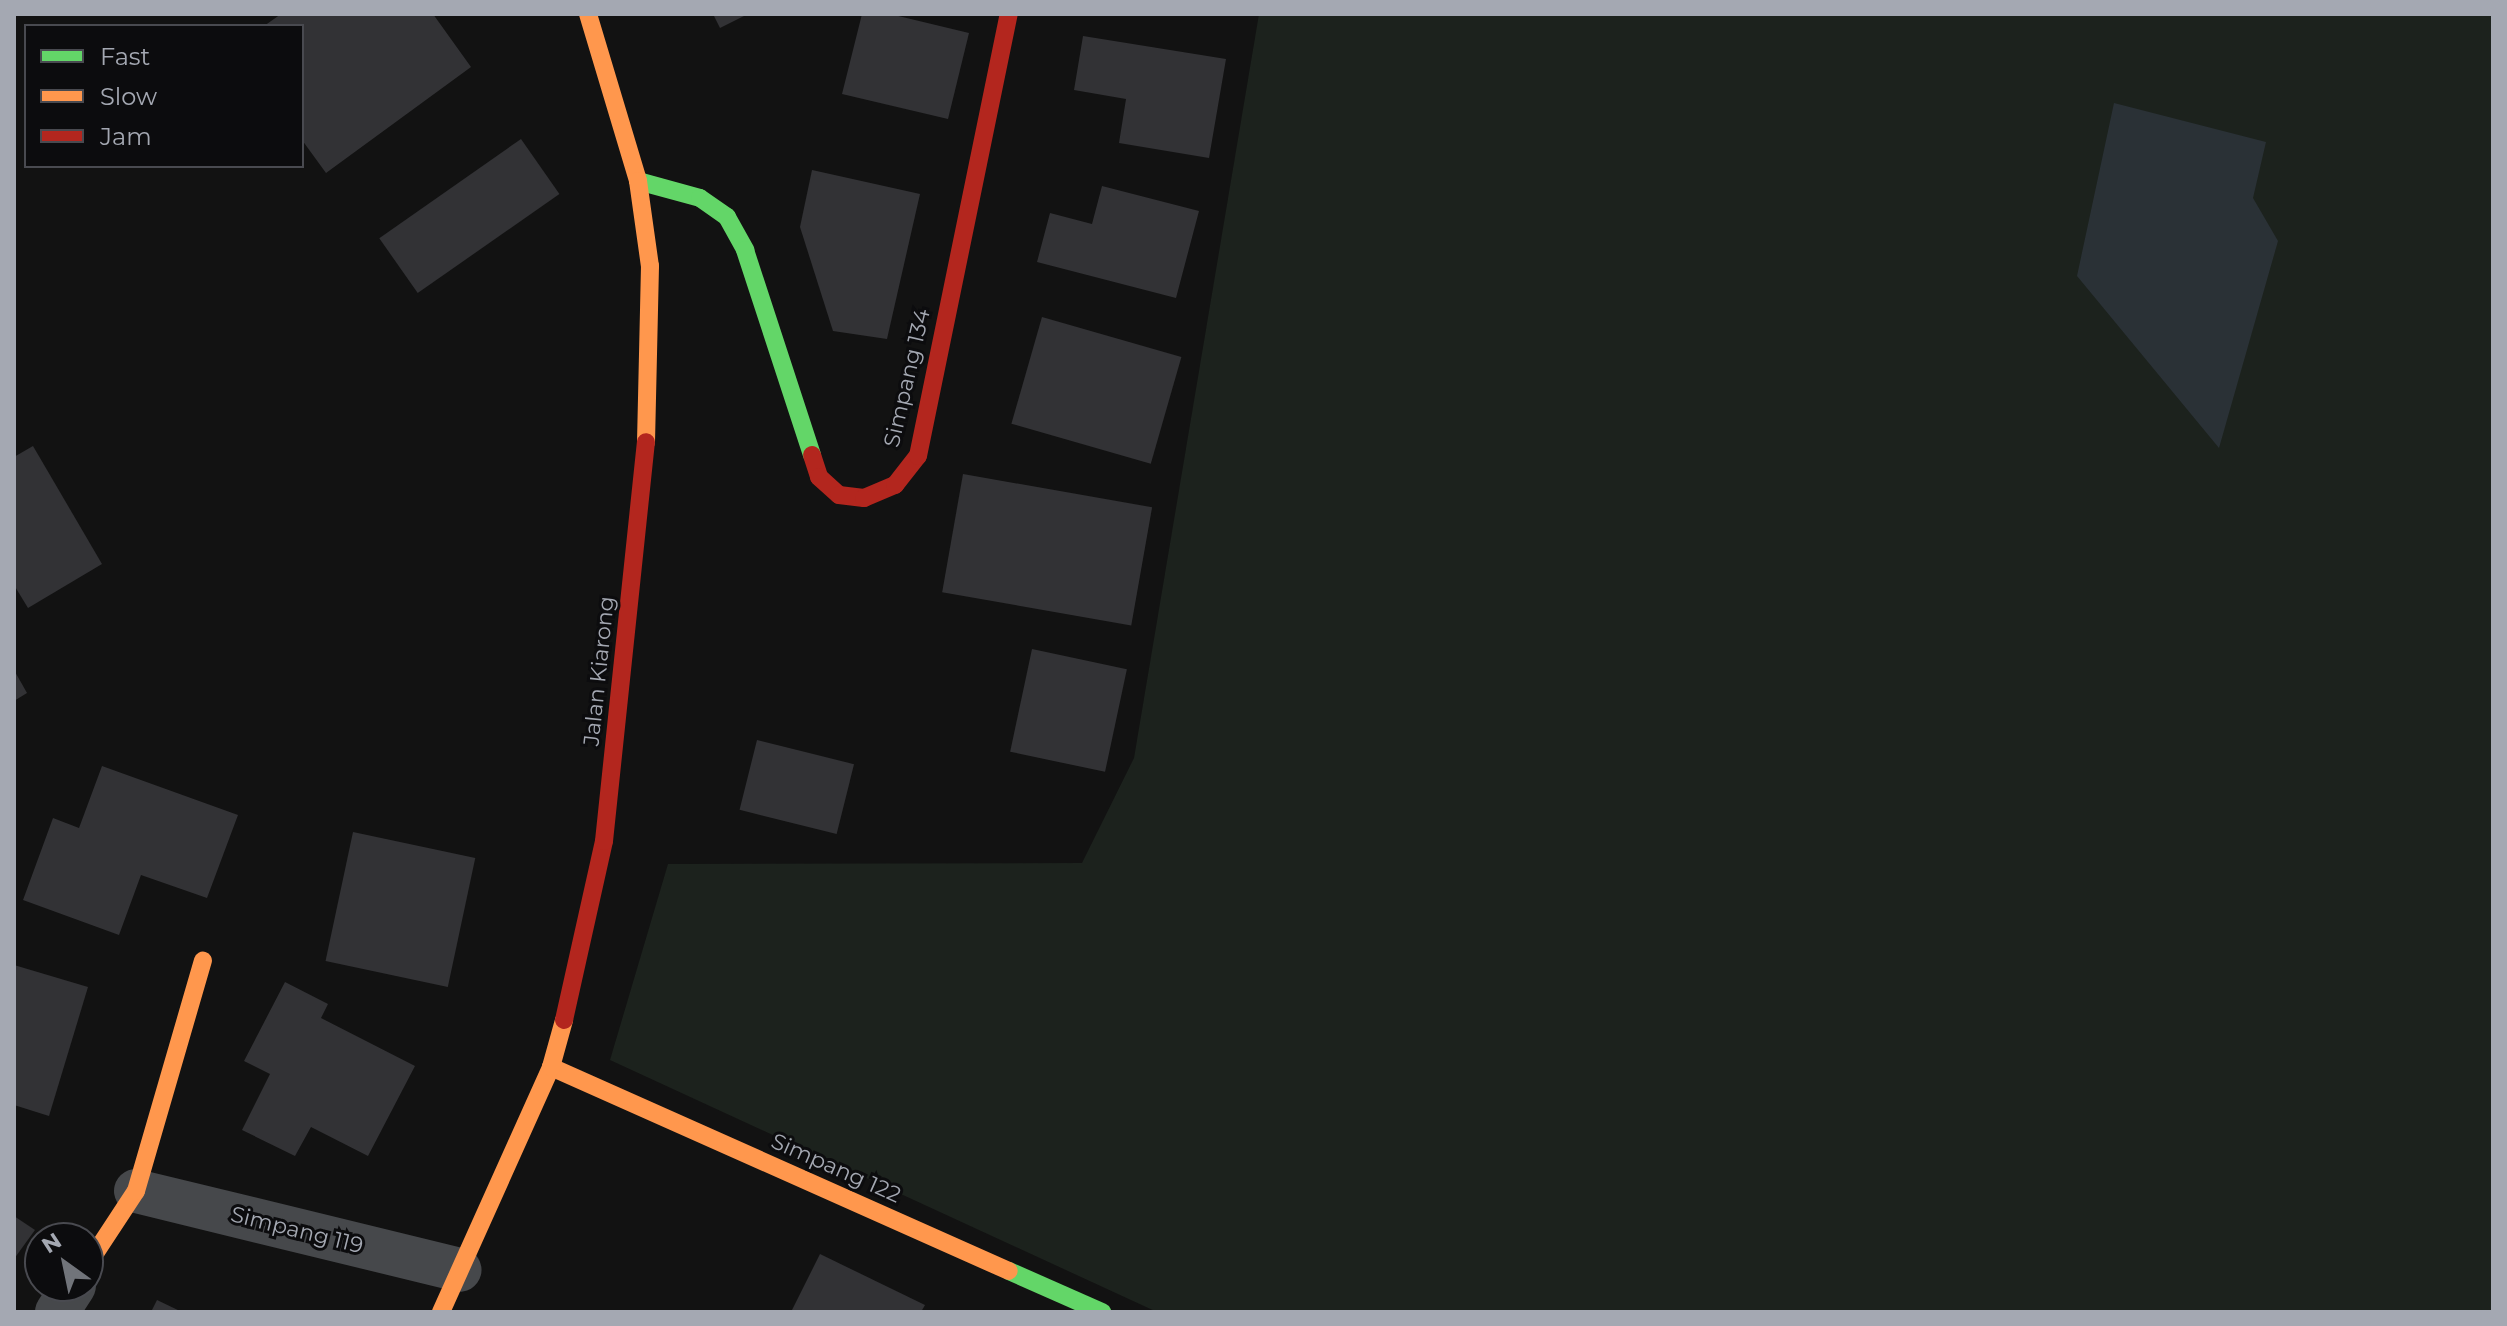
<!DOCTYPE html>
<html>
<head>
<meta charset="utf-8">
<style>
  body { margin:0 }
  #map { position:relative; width:2507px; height:1326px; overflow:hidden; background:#121212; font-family:Montserrat,sans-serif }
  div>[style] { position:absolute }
  .green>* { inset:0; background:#1c221d }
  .water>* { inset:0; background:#2a3136 }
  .building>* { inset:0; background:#323235; transform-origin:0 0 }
  .street>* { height:44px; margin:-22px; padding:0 22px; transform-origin:22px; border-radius:22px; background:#46484b }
  .fast>* { height:18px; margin:-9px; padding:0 9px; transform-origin:9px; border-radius:9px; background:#63d668 }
  .slow>* { height:18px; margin:-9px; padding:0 9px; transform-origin:9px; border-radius:9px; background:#ff974d }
  .jam>* { height:18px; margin:-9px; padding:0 9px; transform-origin:9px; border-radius:9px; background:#b3261e }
  span { translate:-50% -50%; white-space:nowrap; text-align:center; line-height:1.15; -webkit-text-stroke:6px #0c0c0e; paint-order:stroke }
  .street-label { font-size:22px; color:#a4a8b2 }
  .frame { position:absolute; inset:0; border:16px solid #a4a8b2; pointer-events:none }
  .legend { position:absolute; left:24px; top:24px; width:280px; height:144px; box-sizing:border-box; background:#0c0c0e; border:2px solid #494a50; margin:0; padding:10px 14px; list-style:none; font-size:24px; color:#a4a8b2 }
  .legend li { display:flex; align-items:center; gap:16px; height:40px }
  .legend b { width:40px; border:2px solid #494a50 }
  .north { position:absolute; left:24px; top:1222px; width:80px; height:80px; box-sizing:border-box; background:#0c0c0e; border:2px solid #494a50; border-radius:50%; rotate:327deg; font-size:22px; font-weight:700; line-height:32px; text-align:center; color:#a4a8b2 }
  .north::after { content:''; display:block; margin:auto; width:28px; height:36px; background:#71747a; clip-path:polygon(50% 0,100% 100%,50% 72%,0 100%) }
</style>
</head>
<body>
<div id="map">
  <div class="green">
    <div style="clip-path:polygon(1259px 14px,2493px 14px,2493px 1312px,1157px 1312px,610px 1060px,668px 864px,1082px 863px,1134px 758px)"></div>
  </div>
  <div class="water">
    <div style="clip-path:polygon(2114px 103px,2266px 142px,2253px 198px,2278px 241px,2219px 448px,2077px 276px)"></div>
  </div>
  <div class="building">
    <div style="clip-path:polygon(281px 14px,433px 14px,471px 67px,326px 173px,302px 140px,302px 26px,264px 26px)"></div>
    <div style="clip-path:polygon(713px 14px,748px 14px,720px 28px)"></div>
    <div style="clip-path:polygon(862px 14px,890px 14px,969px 33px,948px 119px,842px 94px)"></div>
    <div style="clip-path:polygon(1083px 36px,1226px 59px,1209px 158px,1119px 143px,1126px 99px,1074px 90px)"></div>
    <div style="left:521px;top:139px;width:67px;height:173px;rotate:55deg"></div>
    <div style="clip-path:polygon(812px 170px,920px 194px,887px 339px,833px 331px,800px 227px)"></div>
    <div style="clip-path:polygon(1102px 186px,1199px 211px,1176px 298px,1037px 262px,1050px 213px,1092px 224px)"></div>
    <div style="left:1042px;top:317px;width:145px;height:111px;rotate:16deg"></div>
    <div style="clip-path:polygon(33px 446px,102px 564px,28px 608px,14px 585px,14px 457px)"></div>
    <div style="left:963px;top:474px;width:192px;height:120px;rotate:10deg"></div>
    <div style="left:1032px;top:649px;width:97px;height:105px;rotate:12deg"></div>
    <div style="clip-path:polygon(14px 670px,27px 693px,14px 701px)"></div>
    <div style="left:757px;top:740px;width:100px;height:72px;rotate:14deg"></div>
    <div style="clip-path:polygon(102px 766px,238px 815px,207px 898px,141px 875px,119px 935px,23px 900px,53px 818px,79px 828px)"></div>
    <div style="left:353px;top:832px;width:125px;height:132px;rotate:12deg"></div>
    <div style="clip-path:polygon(14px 965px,88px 987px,49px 1116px,14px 1105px)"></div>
    <div style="clip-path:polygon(285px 982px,328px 1004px,321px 1018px,415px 1066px,368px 1156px,311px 1127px,295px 1156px,242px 1130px,270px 1074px,244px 1061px)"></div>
    <div style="clip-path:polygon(14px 1216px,35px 1230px,14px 1259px)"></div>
    <div style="clip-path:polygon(820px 1254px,925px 1305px,921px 1312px,791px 1312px)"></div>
    <div style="clip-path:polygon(157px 1300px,182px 1312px,151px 1312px)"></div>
  </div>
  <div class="street">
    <div style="left:136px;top:1191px;width:333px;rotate:13.7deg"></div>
    <div style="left:57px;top:1312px;width:31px;rotate:-57deg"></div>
  </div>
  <div class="fast">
    <div style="left:638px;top:181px;width:64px;rotate:15.3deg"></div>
    <div style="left:700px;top:198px;width:33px;rotate:35deg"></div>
    <div style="left:727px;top:217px;width:38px;rotate:61deg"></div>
    <div style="left:745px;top:250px;width:216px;rotate:71.9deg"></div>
    <div style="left:1009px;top:1271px;width:102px;rotate:23.8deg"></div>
  </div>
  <div class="slow">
    <div style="left:588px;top:14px;width:174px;rotate:73.3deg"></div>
    <div style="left:638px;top:181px;width:86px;rotate:82deg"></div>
    <div style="left:650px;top:266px;width:176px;rotate:91.3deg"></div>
    <div style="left:551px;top:1067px;width:501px;rotate:24.01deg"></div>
    <div style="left:88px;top:1264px;width:87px;rotate:-56.7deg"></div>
    <div style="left:136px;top:1191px;width:240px;rotate:-73.8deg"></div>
    <div style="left:441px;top:1312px;width:269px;rotate:-65.8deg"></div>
    <div style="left:551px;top:1067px;width:49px;rotate:-74.5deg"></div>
  </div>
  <div class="jam">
    <div style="left:812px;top:455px;width:23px;rotate:72deg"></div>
    <div style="left:819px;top:477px;width:27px;rotate:42deg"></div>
    <div style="left:839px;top:495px;width:25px;rotate:7deg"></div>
    <div style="left:864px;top:498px;width:34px;rotate:-23deg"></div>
    <div style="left:895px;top:485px;width:37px;rotate:-52deg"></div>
    <div style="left:918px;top:456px;width:451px;rotate:-78.4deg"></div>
    <div style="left:564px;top:1020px;width:183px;rotate:-77.4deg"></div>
    <div style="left:604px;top:841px;width:401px;rotate:-84deg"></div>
  </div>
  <div class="street-label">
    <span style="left:907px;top:378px;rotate:-77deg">Simpang 134</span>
    <span style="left:599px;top:671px;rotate:-84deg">Jalan Kiarong</span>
    <span style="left:836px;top:1168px;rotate:24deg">Simpang 122</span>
    <span style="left:297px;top:1230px;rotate:14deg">Simpang 119</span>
  </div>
  <div class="frame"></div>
  <ul class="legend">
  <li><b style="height:10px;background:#63d668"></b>Fast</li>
  <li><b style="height:10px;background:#ff974d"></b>Slow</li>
  <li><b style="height:10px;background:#b3261e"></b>Jam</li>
  </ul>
  <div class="north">N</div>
</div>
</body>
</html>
